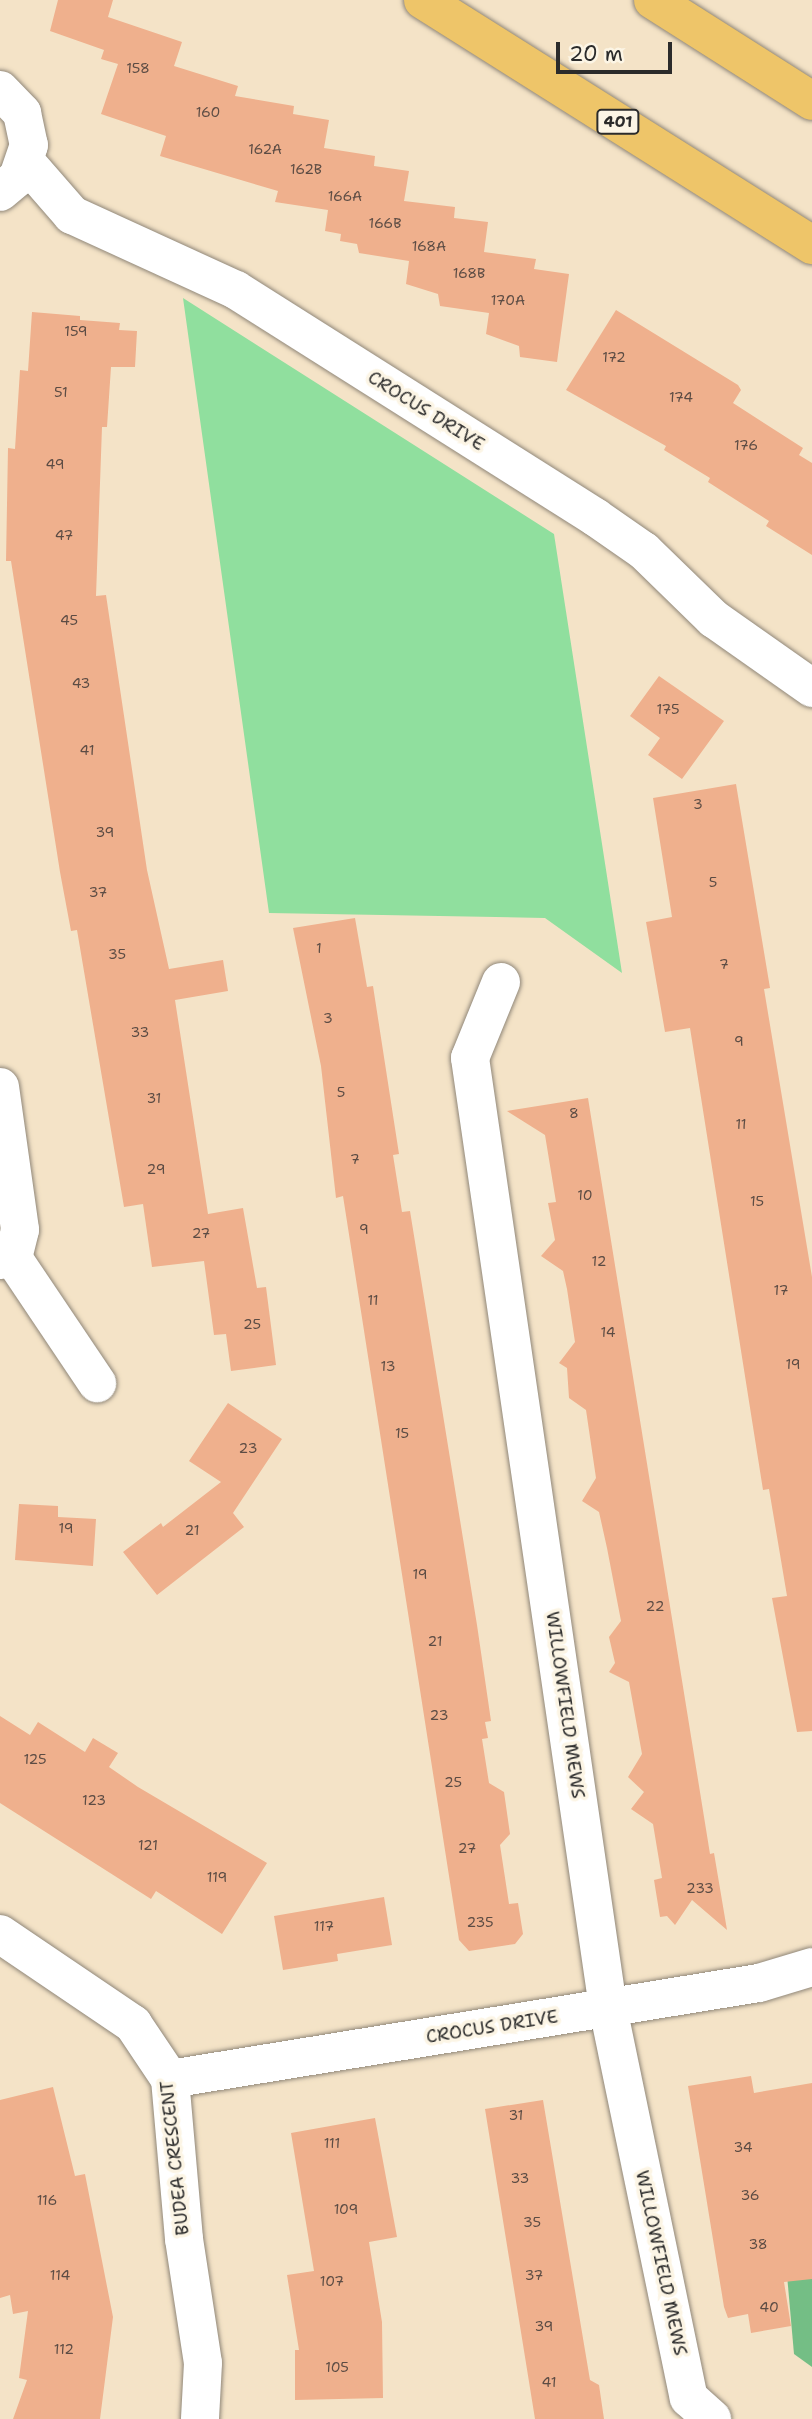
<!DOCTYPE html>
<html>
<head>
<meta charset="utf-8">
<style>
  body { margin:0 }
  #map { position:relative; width:812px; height:2419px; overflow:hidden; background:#f4e3c7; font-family:"Shantell Sans",sans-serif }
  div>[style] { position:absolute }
  .green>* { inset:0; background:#90df9e }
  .forest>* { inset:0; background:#74be85 }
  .building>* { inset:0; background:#efb08d }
  .roads { filter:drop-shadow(0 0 2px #908779) drop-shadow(0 0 2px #908779) }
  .minor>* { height:38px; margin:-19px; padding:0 19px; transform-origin:19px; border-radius:19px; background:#fff }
  .highway>* { height:38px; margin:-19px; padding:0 19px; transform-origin:19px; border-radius:19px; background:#eec569 }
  span { translate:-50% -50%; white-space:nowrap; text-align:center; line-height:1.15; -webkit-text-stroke:7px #fcf5e5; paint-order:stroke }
  .number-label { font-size:14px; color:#5c4c44 }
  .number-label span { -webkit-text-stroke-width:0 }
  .shield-label span { padding:2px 5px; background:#fcf5e5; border:2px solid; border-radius:5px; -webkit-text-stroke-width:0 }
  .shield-label { font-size:16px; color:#2b2b2b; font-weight:700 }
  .street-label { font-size:18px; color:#2b2b2b }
  .scale { position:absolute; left:556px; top:42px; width:116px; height:32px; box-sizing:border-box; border:4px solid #2b2b2b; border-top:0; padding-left:9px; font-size:21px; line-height:24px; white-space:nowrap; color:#2b2b2b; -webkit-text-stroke:5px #fcf5e5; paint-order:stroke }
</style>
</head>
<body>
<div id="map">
  <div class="green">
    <div style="clip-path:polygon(183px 298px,554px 534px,622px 973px,545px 918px,269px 913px)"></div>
  </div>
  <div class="forest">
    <div style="clip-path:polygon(812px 2193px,812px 2367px,794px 2354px,781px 2207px)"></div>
  </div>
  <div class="building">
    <div style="clip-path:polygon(58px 0,113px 0,108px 17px,182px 42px,174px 66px,238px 86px,235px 96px,294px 106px,293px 114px,329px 120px,324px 148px,375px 156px,374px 166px,409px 171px,404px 201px,455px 207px,454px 218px,488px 222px,484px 252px,536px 259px,534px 269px,569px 274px,557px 362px,520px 357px,519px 346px,486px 334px,489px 313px,440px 306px,438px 294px,406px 284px,409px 261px,359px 253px,357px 244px,340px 241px,341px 234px,325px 231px,328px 210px,275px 202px,278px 191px,160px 156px,166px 136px,101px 114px,118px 64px,101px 59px,104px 50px,50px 31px)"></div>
    <div style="clip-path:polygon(616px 310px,738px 385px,741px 390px,733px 403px,803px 448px,799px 455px,812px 463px,812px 555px,766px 526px,769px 521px,708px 482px,710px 478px,664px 450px,666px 446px,566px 390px)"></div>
    <div style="clip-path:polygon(32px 312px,80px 316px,80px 320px,120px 323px,119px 330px,137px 331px,135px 367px,111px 367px,107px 427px,102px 427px,96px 596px,106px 595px,147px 870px,169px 969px,223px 960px,228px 991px,175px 1000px,208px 1214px,243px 1208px,257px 1288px,266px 1287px,276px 1365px,231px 1371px,226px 1334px,214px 1335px,204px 1261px,152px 1267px,143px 1204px,124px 1207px,77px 930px,71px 931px,60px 872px,11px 561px,6px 561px,8px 448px,15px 449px,20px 370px,28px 371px)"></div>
    <div style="clip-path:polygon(659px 676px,724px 721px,682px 779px,648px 755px,660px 738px,630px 716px)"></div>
    <div style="clip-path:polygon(736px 784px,770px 988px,764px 989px,812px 1277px,812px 1731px,797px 1732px,772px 1598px,787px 1596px,769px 1489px,763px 1490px,690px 1028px,665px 1032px,646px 922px,672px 917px,653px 798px)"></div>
    <div style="clip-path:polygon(355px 918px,367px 987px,373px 986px,399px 1154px,393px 1155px,402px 1212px,410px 1211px,477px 1625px,491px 1721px,485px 1722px,488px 1738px,482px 1739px,489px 1783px,504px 1792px,510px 1834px,500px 1845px,509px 1904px,518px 1903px,523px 1934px,515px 1944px,469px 1951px,459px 1940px,343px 1196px,336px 1198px,321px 1066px,293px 928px)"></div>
    <div style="clip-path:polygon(588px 1098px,710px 1854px,714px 1853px,727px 1930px,692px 1900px,675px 1925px,667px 1916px,660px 1917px,654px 1880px,662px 1878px,653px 1824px,631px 1809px,644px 1792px,628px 1777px,642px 1754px,629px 1682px,609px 1672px,615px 1663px,609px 1637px,621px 1621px,607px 1548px,599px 1512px,582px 1501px,596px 1478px,586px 1410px,569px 1398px,567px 1368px,559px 1363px,575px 1342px,567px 1289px,563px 1271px,541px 1256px,555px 1240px,548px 1203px,556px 1202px,545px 1135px,507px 1111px)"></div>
    <div style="clip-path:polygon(228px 1403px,282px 1439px,233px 1513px,244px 1527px,157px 1595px,123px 1552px,161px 1523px,163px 1527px,221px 1482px,189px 1461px)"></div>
    <div style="clip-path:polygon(19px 1504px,58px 1506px,58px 1517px,96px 1519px,93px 1566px,15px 1560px)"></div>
    <div style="clip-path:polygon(0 1716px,30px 1735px,38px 1722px,85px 1752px,93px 1738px,118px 1753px,109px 1767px,138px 1787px,267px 1863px,222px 1934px,156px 1891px,151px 1899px,0 1803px)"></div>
    <div style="clip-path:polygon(384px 1897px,392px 1945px,337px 1954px,338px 1961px,283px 1970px,274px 1916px)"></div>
    <div style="clip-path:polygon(751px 2076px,754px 2093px,812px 2083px,812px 2279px,784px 2282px,791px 2326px,751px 2333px,748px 2314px,728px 2318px,724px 2307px,688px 2086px)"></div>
    <div style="clip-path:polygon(53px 2087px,75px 2176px,85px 2174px,113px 2317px,100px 2419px,13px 2419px,27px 2380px,19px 2378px,28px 2311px,13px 2314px,10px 2295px,0 2298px,0 2100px)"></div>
    <div style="clip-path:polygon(543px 2100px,590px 2380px,599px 2385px,604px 2419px,535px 2419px,485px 2109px)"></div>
    <div style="clip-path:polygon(375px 2118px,397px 2237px,369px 2242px,382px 2322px,383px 2398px,295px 2400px,295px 2350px,299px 2350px,287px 2275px,314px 2271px,291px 2133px)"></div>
  </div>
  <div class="roads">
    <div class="minor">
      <div style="left:0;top:90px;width:32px;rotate:46deg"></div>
      <div style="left:22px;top:113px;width:33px;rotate:78deg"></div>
      <div style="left:29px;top:145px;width:34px;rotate:109deg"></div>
      <div style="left:18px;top:177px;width:23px;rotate:140deg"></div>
      <div style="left:25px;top:161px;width:72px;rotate:49deg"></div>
      <div style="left:72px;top:215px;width:180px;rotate:24.6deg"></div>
      <div style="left:236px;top:290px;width:425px;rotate:32.3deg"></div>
      <div style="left:595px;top:517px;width:60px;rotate:34.8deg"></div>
      <div style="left:644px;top:551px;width:98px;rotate:44.2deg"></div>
      <div style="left:714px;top:619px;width:120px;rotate:35.1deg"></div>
      <div style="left:501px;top:982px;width:82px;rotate:112.2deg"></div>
      <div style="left:470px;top:1058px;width:960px;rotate:81.73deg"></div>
      <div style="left:608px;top:2008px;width:398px;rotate:78.3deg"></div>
      <div style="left:689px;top:2398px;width:31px;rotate:42deg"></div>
      <div style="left:0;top:1087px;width:144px;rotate:82deg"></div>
      <div style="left:20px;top:1230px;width:29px;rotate:104deg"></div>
      <div style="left:13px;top:1258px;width:13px;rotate:171deg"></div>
      <div style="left:13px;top:1258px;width:151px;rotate:56.1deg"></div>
      <div style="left:0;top:1934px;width:161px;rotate:34.1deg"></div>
      <div style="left:133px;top:2024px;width:66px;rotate:56.1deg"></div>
      <div style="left:170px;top:2079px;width:161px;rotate:85deg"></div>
      <div style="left:184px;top:2239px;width:125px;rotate:81.3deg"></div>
      <div style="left:203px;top:2363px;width:56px;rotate:93.1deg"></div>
      <div style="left:170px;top:2079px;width:597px;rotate:-9.26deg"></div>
      <div style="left:759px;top:1983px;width:55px;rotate:-16.8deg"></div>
    </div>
    <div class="highway">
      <div style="left:423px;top:0;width:460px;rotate:32.2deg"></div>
      <div style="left:653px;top:0;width:188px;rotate:32.4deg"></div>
    </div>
  </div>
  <div class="number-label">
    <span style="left:138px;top:68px">158</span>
    <span style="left:208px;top:112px">160</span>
    <span style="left:265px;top:149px">162A</span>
    <span style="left:306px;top:169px">162B</span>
    <span style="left:345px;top:196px">166A</span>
    <span style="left:385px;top:223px">166B</span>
    <span style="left:429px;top:246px">168A</span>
    <span style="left:469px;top:273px">168B</span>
    <span style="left:508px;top:300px">170A</span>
    <span style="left:76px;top:331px">159</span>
    <span style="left:614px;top:357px">172</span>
    <span style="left:61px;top:392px">51</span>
    <span style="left:681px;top:397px">174</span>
    <span style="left:746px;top:445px">176</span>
    <span style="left:55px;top:464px">49</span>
    <span style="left:64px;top:535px">47</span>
    <span style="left:69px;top:620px">45</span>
    <span style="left:81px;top:683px">43</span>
    <span style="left:668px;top:709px">175</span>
    <span style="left:87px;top:750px">41</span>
    <span style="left:698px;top:804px">3</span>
    <span style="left:105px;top:832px">39</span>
    <span style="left:713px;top:882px">5</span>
    <span style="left:98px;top:892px">37</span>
    <span style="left:319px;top:948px">1</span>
    <span style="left:117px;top:954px">35</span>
    <span style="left:724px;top:964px">7</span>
    <span style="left:328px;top:1018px">3</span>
    <span style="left:140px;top:1032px">33</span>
    <span style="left:739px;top:1041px">9</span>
    <span style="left:341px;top:1092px">5</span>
    <span style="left:154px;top:1098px">31</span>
    <span style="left:574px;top:1113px">8</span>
    <span style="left:741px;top:1124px">11</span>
    <span style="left:355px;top:1159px">7</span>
    <span style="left:156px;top:1169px">29</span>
    <span style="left:585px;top:1195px">10</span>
    <span style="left:757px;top:1201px">15</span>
    <span style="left:364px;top:1229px">9</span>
    <span style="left:201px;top:1233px">27</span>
    <span style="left:599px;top:1261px">12</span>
    <span style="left:781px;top:1290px">17</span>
    <span style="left:373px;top:1300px">11</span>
    <span style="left:252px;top:1324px">25</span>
    <span style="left:608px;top:1332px">14</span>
    <span style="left:793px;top:1364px">19</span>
    <span style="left:388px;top:1366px">13</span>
    <span style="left:402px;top:1433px">15</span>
    <span style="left:248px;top:1448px">23</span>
    <span style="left:66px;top:1528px">19</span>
    <span style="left:192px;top:1530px">21</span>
    <span style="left:420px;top:1574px">19</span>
    <span style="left:655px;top:1606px">22</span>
    <span style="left:435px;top:1641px">21</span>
    <span style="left:439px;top:1715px">23</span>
    <span style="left:35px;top:1759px">125</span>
    <span style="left:453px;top:1782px">25</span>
    <span style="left:94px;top:1800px">123</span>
    <span style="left:148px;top:1845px">121</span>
    <span style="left:467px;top:1848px">27</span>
    <span style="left:217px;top:1877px">119</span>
    <span style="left:700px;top:1888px">233</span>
    <span style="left:480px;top:1922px">235</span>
    <span style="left:324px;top:1926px">117</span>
    <span style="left:516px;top:2115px">31</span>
    <span style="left:332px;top:2143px">111</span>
    <span style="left:743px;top:2147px">34</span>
    <span style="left:520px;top:2178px">33</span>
    <span style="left:750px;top:2195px">36</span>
    <span style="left:47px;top:2200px">116</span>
    <span style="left:346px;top:2209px">109</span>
    <span style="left:532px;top:2222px">35</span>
    <span style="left:758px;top:2244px">38</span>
    <span style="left:60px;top:2275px">114</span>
    <span style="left:534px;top:2275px">37</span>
    <span style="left:332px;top:2281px">107</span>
    <span style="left:769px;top:2307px">40</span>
    <span style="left:544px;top:2326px">39</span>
    <span style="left:64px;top:2349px">112</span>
    <span style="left:337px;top:2367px">105</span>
    <span style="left:549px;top:2382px">41</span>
  </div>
  <div class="shield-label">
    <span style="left:618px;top:122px">401</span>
  </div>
  <div class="street-label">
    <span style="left:426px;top:411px;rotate:32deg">CROCUS DRIVE</span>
    <span style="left:565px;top:1705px;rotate:82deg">WILLOWFIELD MEWS</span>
    <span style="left:492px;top:2027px;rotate:-9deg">CROCUS DRIVE</span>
    <span style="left:175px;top:2158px;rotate:-96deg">BUDEA CRESCENT</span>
    <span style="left:661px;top:2263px;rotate:78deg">WILLOWFIELD MEWS</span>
  </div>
  <div class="scale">20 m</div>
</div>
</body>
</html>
